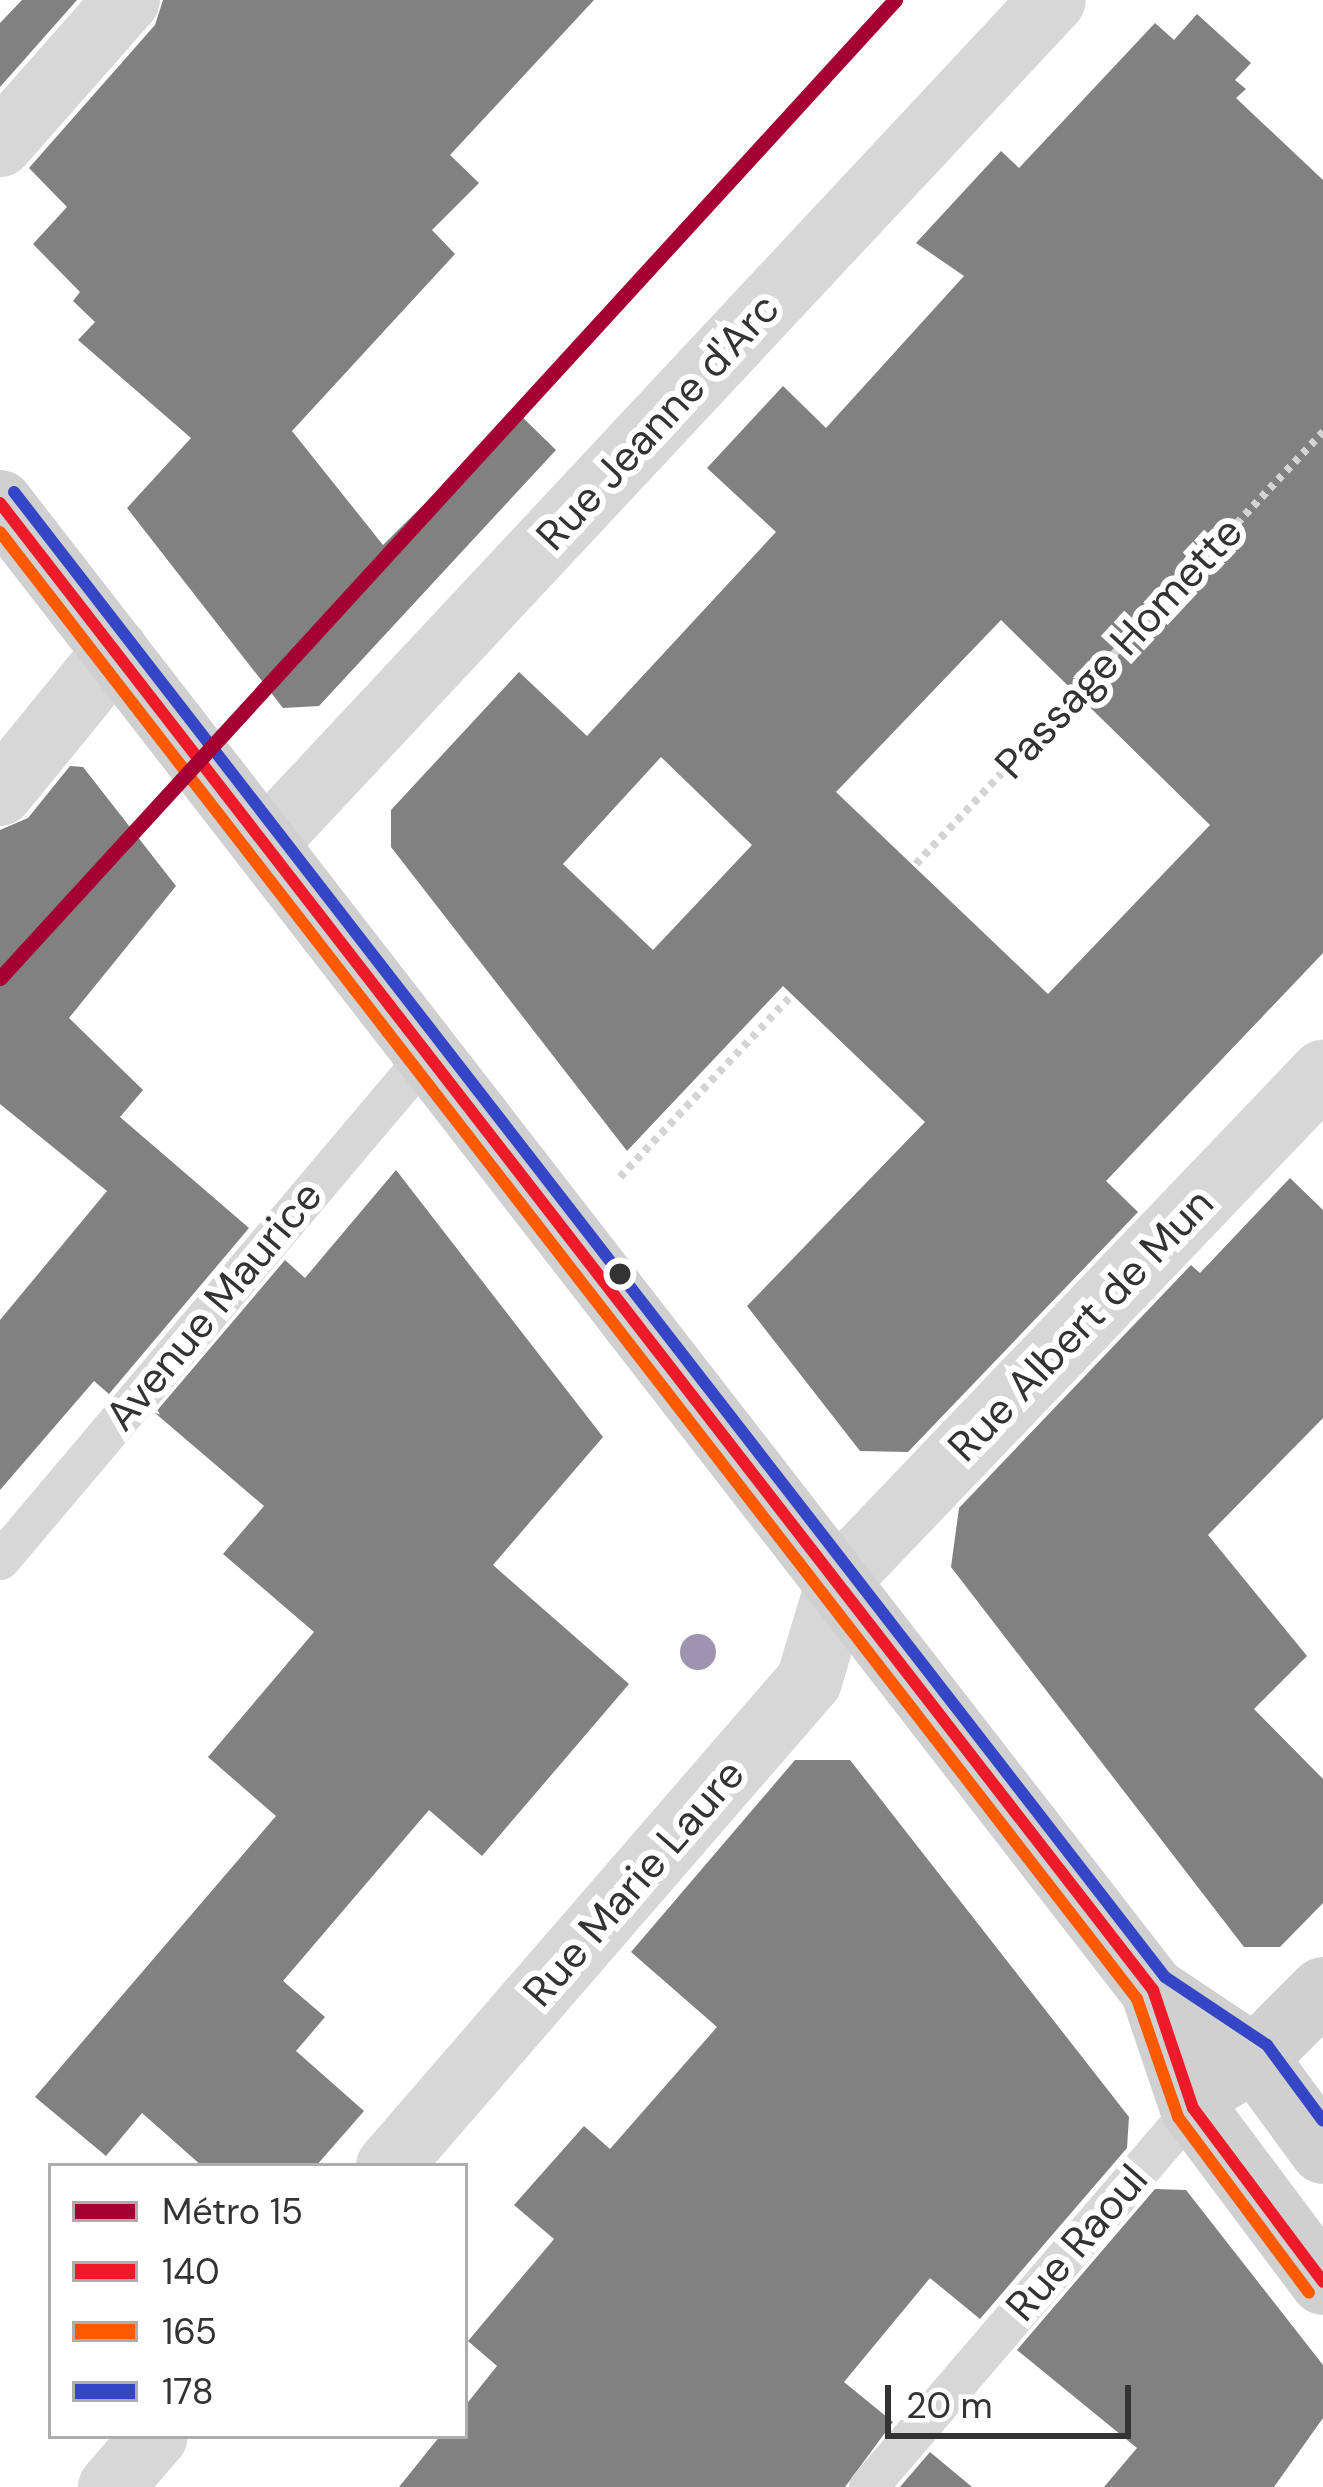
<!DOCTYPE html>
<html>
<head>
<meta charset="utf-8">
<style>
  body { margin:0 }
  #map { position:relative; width:1323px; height:2487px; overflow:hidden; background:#fff; font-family:"DM Sans",sans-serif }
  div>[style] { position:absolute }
  .building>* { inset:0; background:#818181 }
  .path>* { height:8px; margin-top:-4px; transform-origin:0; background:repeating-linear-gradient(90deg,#d4d4d4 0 6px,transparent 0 12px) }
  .service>* { height:39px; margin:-19.5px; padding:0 19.5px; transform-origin:19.5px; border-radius:19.5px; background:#d7d7d7 }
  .minor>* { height:66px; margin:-33px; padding:0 33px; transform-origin:33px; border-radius:33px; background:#d7d7d7 }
  .secondary>* { height:66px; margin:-33px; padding:0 33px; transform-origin:33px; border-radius:33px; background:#d0d0d0 }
  .bus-1>* { height:12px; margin:-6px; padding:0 6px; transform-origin:6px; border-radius:6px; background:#ed1b2a }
  .bus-2>* { height:12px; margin:-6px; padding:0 6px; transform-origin:6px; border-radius:6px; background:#ff5a00 }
  .bus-3>* { height:12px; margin:-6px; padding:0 6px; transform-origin:6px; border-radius:6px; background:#3445c6 }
  .metro-1>* { height:15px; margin:-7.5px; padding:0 7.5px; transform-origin:7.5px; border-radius:7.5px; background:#a50034 }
  .trees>* { width:36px; height:36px; margin:-18px; border-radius:50%; background:#9e94b1 }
  .dots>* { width:33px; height:33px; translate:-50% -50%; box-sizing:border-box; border:6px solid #fff; border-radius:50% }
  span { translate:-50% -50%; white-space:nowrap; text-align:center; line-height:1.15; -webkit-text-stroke:12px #fff; paint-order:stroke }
  .street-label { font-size:42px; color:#333 }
  .legend { position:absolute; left:48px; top:2163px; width:420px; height:276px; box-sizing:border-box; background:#fff; border:3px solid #adadad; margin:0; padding:15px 21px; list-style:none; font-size:36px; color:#333 }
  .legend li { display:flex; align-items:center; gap:24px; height:60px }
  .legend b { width:60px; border:3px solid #adadad }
  .scale { position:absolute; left:885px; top:2385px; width:246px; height:54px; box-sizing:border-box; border:6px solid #333; border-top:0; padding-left:15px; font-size:36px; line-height:42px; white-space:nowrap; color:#333; -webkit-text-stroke:9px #fff; paint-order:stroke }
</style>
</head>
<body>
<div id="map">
  <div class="building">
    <div style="clip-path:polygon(22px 0,77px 0,0 87px,0 23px)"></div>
    <div style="clip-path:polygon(163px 0,594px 0,450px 155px,479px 183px,432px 230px,455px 254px,292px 431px,383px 545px,517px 412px,556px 450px,319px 706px,283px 708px,127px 508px,191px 438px,78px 340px,95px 322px,73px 301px,80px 292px,33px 244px,67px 207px,29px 168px,155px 25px)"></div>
    <div style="clip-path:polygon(evenodd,1197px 14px,1251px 63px,1235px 80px,1246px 89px,1236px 98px,1323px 180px,1323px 953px,1106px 1181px,1138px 1212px,908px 1452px,860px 1451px,747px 1306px,925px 1122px,783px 986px,627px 1151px,391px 847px,391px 810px,519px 672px,587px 736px,776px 532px,707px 468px,783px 386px,826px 428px,964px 276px,916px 243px,1001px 151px,1019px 168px,1155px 23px,1174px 40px,1197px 14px,1001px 620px,1210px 825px,1048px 994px,836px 792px,1001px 620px,1197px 14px,661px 757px,752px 845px,653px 950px,563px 864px,661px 757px)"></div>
    <div style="clip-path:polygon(70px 766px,83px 767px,176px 886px,69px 1018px,143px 1090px,120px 1117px,249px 1228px,109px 1394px,94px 1381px,0 1490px,0 1320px,107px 1191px,0 1104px,0 830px,28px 818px)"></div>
    <div style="clip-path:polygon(396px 1170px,603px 1437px,493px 1565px,629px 1684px,482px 1856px,429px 1810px,283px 1981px,325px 2017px,296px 2051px,364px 2111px,316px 2166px,202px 2166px,142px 2113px,106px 2156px,35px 2097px,276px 1816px,208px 1757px,314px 1632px,223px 1554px,264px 1506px,155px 1413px,285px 1260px,305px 1278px)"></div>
    <div style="clip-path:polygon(1290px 1178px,1323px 1210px,1323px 1418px,1208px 1535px,1307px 1656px,1254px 1709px,1323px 1779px,1323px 1903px,1280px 1947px,1244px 1947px,951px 1567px,959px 1508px,1191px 1265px,1200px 1273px)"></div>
    <div style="clip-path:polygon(795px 1760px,850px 1760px,1129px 2117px,1127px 2148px,980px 2319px,930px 2278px,844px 2382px,893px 2422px,845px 2487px,399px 2487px,440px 2436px,465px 2436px,465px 2406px,497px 2366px,468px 2341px,554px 2239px,514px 2205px,584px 2126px,610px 2149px,717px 2027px,631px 1952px)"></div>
    <div style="clip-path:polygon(1155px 2189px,1186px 2190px,1323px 2365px,1323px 2418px,1274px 2487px,1104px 2487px,1137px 2448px,1017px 2350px)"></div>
    <div style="clip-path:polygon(930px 2452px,972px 2487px,900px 2487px)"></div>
  </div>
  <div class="path">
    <div style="left:916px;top:864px;width:594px;rotate:-46.71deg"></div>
    <div style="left:620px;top:1177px;width:250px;rotate:-46.6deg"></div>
  </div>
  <div class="service">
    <div style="left:0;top:1560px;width:665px;rotate:-49.82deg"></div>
    <div style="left:868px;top:2487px;width:499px;rotate:-49.4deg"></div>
  </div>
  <div class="minor">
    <div style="left:0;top:144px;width:192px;rotate:-48.6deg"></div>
    <div style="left:0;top:793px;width:183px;rotate:-50.8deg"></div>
    <div style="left:264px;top:844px;width:1155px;rotate:-46.93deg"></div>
    <div style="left:389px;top:2166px;width:642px;rotate:-49.11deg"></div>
    <div style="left:809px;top:1681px;width:108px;rotate:-73.2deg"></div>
    <div style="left:840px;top:1578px;width:699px;rotate:-46.28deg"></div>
    <div style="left:111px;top:2487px;width:67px;rotate:-49.2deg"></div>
  </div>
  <div class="secondary">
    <div style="left:0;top:503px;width:1882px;rotate:52.21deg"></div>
    <div style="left:1153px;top:1990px;width:125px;rotate:71.3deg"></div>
    <div style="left:1193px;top:2108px;width:217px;rotate:53.2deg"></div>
    <div style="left:1153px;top:1990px;width:123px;rotate:33.7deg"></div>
    <div style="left:1255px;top:2058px;width:115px;rotate:53.8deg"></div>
    <div style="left:1217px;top:2081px;width:44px;rotate:-31.2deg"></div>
    <div style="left:1255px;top:2058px;width:96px;rotate:-45deg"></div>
  </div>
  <div class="bus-1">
    <div style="left:0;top:503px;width:1882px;rotate:52.21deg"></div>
    <div style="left:1153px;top:1990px;width:125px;rotate:71.3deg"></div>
    <div style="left:1193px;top:2108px;width:217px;rotate:53.2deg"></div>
  </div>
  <div class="bus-2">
    <div style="left:0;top:532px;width:1856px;rotate:52.22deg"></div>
    <div style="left:1137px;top:1999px;width:125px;rotate:70.8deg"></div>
    <div style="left:1178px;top:2117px;width:219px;rotate:53.3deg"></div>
  </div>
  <div class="bus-3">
    <div style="left:14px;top:492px;width:1879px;rotate:52.22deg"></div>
    <div style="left:1165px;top:1977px;width:123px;rotate:33.7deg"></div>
    <div style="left:1267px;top:2045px;width:94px;rotate:53.6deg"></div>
  </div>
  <div class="metro-1">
    <div style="left:0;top:978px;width:1326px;rotate:-47.54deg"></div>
  </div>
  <div class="trees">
    <div style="left:698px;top:1652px"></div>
  </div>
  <div class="dots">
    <div style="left:620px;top:1274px;background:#333"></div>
  </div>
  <div class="street-label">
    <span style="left:658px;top:422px;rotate:-47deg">Rue Jeanne d'Arc</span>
    <span style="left:1119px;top:648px;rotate:-47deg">Passage Homette</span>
    <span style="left:214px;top:1306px;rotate:-50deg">Avenue Maurice</span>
    <span style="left:1081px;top:1325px;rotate:-46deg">Rue Albert de Mun</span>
    <span style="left:634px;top:1883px;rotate:-49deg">Rue Marie Laure</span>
    <span style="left:1077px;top:2243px;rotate:-49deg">Rue Raoul</span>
  </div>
  <ul class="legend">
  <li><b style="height:15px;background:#a50034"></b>Métro 15</li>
  <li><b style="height:15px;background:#ed1b2a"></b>140</li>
  <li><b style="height:15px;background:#ff5a00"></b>165</li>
  <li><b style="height:15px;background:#3445c6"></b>178</li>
  </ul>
  <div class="scale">20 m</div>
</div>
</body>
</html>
